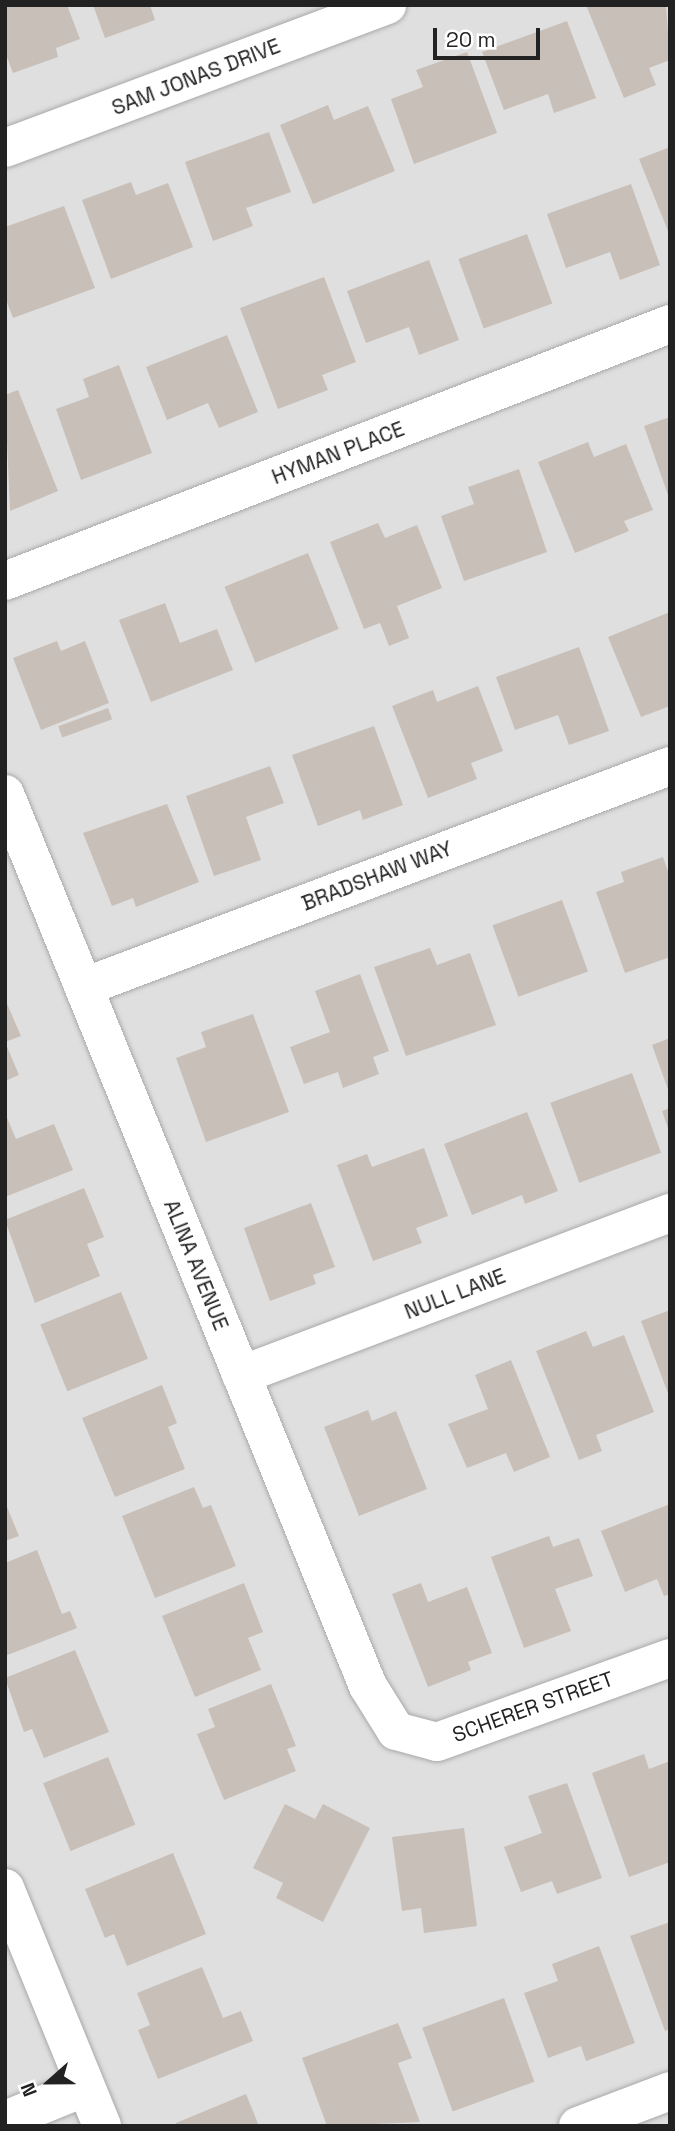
<!DOCTYPE html>
<html>
<head>
<meta charset="utf-8">
<style>
  body { margin:0 }
  #map { position:relative; width:675px; height:2131px; overflow:hidden; background:#f2efe9; font-family:"Space Grotesk",sans-serif }
  div>[style] { position:absolute }
  .residential>* { inset:0; background:#e0dfdf; transform-origin:0 0 }
  .building>* { inset:0; background:#c7bfb8; transform-origin:0 0 }
  .roads { filter:drop-shadow(0 0 2px #a9a9a9) drop-shadow(0 0 2px #a9a9a9) }
  .minor>* { height:38px; margin:-19px; padding:0 19px; transform-origin:19px; border-radius:19px; background:#fff }
  span { translate:-50% -50%; white-space:nowrap; text-align:center; line-height:1.15; -webkit-text-stroke:5px #fff; paint-order:stroke }
  .street-label { font-size:21px; color:#222 }
  .frame { position:absolute; inset:0; border:7px solid #222; pointer-events:none }
  .north { position:absolute; left:14px; top:2047px; width:70px; height:70px; -webkit-text-stroke:5px #fff; paint-order:stroke; rotate:249deg; font-size:19px; font-weight:700; line-height:28px; text-align:center; color:#222 }
  .north::after { content:''; display:block; margin:auto; width:24px; height:32px; background:#222; clip-path:polygon(50% 0,100% 100%,50% 72%,0 100%) }
  .scale { position:absolute; left:433px; top:28px; width:107px; height:32px; box-sizing:border-box; border:4px solid #222; border-top:0; padding-left:9px; font-size:21px; line-height:24px; white-space:nowrap; color:#222; -webkit-text-stroke:5px #fff; paint-order:stroke }
</style>
</head>
<body>
<div id="map">
  <div class="residential">
    <div style="left:5px;top:5px;width:665px;height:2121px"></div>
  </div>
  <div class="building">
    <div style="clip-path:polygon(5px 5px,67px 5px,80px 39px,56px 48px,58px 57px,13px 73px,5px 52px)"></div>
    <div style="clip-path:polygon(93px 5px,150px 5px,155px 20px,105px 38px)"></div>
    <div style="clip-path:polygon(586px 5px,666px 5px,670px 60px,649px 68px,656px 85px,624px 98px)"></div>
    <div style="clip-path:polygon(567px 21px,596px 98px,554px 113px,548px 94px,504px 110px,482px 52px)"></div>
    <div style="clip-path:polygon(467px 52px,497px 133px,414px 164px,391px 99px,423px 87px,416px 70px)"></div>
    <div style="clip-path:polygon(328px 105px,334px 120px,368px 106px,395px 171px,313px 204px,280px 125px)"></div>
    <div style="clip-path:polygon(269px 132px,291px 192px,246px 208px,253px 226px,213px 241px,185px 162px)"></div>
    <div style="clip-path:polygon(670px 147px,670px 236px,639px 159px)"></div>
    <div style="clip-path:polygon(131px 182px,136px 195px,168px 183px,193px 247px,111px 279px,82px 200px)"></div>
    <div style="clip-path:polygon(631px 184px,660px 265px,620px 280px,610px 252px,566px 268px,547px 214px)"></div>
    <div style="clip-path:polygon(64px 206px,95px 288px,13px 318px,5px 297px,5px 227px)"></div>
    <div style="left:527px;top:234px;width:74px;height:73px;rotate:70deg"></div>
    <div style="clip-path:polygon(429px 260px,459px 340px,419px 355px,409px 327px,366px 343px,347px 291px)"></div>
    <div style="clip-path:polygon(324px 277px,356px 362px,322px 375px,328px 390px,278px 409px,240px 308px)"></div>
    <div style="clip-path:polygon(227px 335px,258px 412px,219px 428px,208px 403px,167px 420px,146px 367px)"></div>
    <div style="clip-path:polygon(119px 365px,152px 453px,81px 480px,56px 409px,89px 397px,83px 379px)"></div>
    <div style="clip-path:polygon(18px 390px,58px 491px,10px 511px,5px 395px)"></div>
    <div style="clip-path:polygon(670px 417px,670px 498px,669px 498px,644px 426px)"></div>
    <div style="clip-path:polygon(588px 442px,594px 457px,626px 444px,653px 510px,624px 521px,629px 531px,575px 553px,538px 462px)"></div>
    <div style="clip-path:polygon(519px 469px,547px 552px,464px 581px,441px 516px,474px 504px,468px 487px)"></div>
    <div style="clip-path:polygon(378px 523px,385px 538px,417px 525px,442px 588px,397px 606px,409px 638px,389px 646px,380px 623px,364px 629px,330px 542px)"></div>
    <div style="left:308px;top:553px;width:82px;height:90px;rotate:68deg"></div>
    <div style="clip-path:polygon(165px 603px,180px 643px,217px 629px,233px 670px,151px 702px,119px 620px)"></div>
    <div style="clip-path:polygon(670px 612px,670px 706px,641px 717px,608px 637px)"></div>
    <div style="clip-path:polygon(57px 641px,61px 651px,85px 641px,109px 703px,41px 730px,13px 658px)"></div>
    <div style="clip-path:polygon(579px 647px,609px 731px,569px 745px,558px 715px,515px 730px,496px 677px)"></div>
    <div style="clip-path:polygon(478px 686px,503px 751px,471px 763px,477px 779px,428px 798px,392px 706px,433px 690px,437px 702px)"></div>
    <div style="left:108px;top:708px;width:12px;height:53px;rotate:70deg"></div>
    <div style="clip-path:polygon(374px 726px,403px 805px,363px 820px,360px 810px,318px 826px,292px 755px)"></div>
    <div style="clip-path:polygon(270px 766px,284px 803px,246px 817px,261px 860px,214px 876px,186px 796px)"></div>
    <div style="clip-path:polygon(167px 804px,199px 882px,136px 907px,133px 898px,112px 906px,83px 833px)"></div>
    <div style="clip-path:polygon(663px 857px,670px 877px,670px 957px,625px 973px,596px 892px,624px 882px,621px 872px)"></div>
    <div style="left:562px;top:900px;width:76px;height:74px;rotate:70deg"></div>
    <div style="clip-path:polygon(430px 948px,437px 965px,470px 953px,496px 1025px,406px 1056px,374px 967px)"></div>
    <div style="clip-path:polygon(360px 974px,389px 1051px,373px 1057px,379px 1074px,343px 1088px,338px 1072px,304px 1084px,290px 1047px,330px 1032px,315px 991px)"></div>
    <div style="clip-path:polygon(5px 999px,21px 1036px,5px 1042px,19px 1075px,5px 1081px)"></div>
    <div style="clip-path:polygon(253px 1014px,289px 1112px,206px 1142px,176px 1058px,206px 1047px,201px 1032px)"></div>
    <div style="clip-path:polygon(670px 1038px,670px 1092px,669px 1092px,652px 1045px)"></div>
    <div style="left:632px;top:1073px;width:85px;height:87px;rotate:70deg"></div>
    <div style="clip-path:polygon(670px 1108px,670px 1131px,669px 1131px,662px 1111px)"></div>
    <div style="clip-path:polygon(527px 1112px,558px 1191px,525px 1204px,522px 1195px,472px 1215px,444px 1144px)"></div>
    <div style="clip-path:polygon(5px 1113px,16px 1139px,54px 1124px,73px 1170px,5px 1197px)"></div>
    <div style="clip-path:polygon(424px 1148px,448px 1216px,416px 1228px,422px 1243px,373px 1261px,337px 1165px,367px 1154px,372px 1167px)"></div>
    <div style="clip-path:polygon(84px 1188px,104px 1237px,87px 1244px,100px 1276px,35px 1303px,5px 1220px)"></div>
    <div style="clip-path:polygon(311px 1203px,335px 1267px,313px 1275px,316px 1284px,270px 1301px,244px 1228px)"></div>
    <div style="left:121px;top:1292px;width:72px;height:87px;rotate:68deg"></div>
    <div style="clip-path:polygon(670px 1310px,670px 1396px,669px 1396px,641px 1321px)"></div>
    <div style="clip-path:polygon(586px 1331px,593px 1347px,624px 1335px,654px 1412px,596px 1435px,602px 1451px,579px 1460px,536px 1351px)"></div>
    <div style="clip-path:polygon(511px 1360px,550px 1457px,514px 1472px,506px 1453px,467px 1468px,448px 1424px,488px 1409px,475px 1375px)"></div>
    <div style="clip-path:polygon(162px 1385px,177px 1423px,168px 1427px,185px 1469px,115px 1497px,82px 1418px)"></div>
    <div style="clip-path:polygon(368px 1410px,372px 1421px,396px 1411px,427px 1489px,359px 1516px,324px 1427px)"></div>
    <div style="clip-path:polygon(194px 1487px,203px 1508px,211px 1505px,236px 1566px,155px 1598px,122px 1516px)"></div>
    <div style="clip-path:polygon(5px 1502px,19px 1536px,5px 1541px)"></div>
    <div style="clip-path:polygon(670px 1504px,670px 1594px,664px 1596px,657px 1579px,625px 1592px,601px 1531px)"></div>
    <div style="clip-path:polygon(549px 1536px,553px 1547px,579px 1538px,593px 1576px,555px 1589px,571px 1631px,524px 1648px,491px 1557px)"></div>
    <div style="clip-path:polygon(37px 1550px,62px 1614px,70px 1611px,77px 1628px,5px 1656px,5px 1563px)"></div>
    <div style="clip-path:polygon(244px 1583px,263px 1632px,248px 1638px,261px 1670px,195px 1697px,162px 1616px)"></div>
    <div style="clip-path:polygon(421px 1583px,428px 1602px,467px 1587px,492px 1653px,468px 1662px,471px 1670px,428px 1687px,392px 1594px)"></div>
    <div style="clip-path:polygon(75px 1650px,109px 1732px,44px 1758px,32px 1729px,24px 1732px,5px 1678px)"></div>
    <div style="clip-path:polygon(271px 1684px,296px 1746px,287px 1749px,296px 1771px,224px 1800px,197px 1734px,215px 1727px,208px 1709px)"></div>
    <div style="clip-path:polygon(644px 1754px,649px 1769px,670px 1761px,670px 1862px,629px 1877px,592px 1773px)"></div>
    <div style="left:108px;top:1757px;width:73px;height:70px;rotate:68deg"></div>
    <div style="clip-path:polygon(567px 1783px,602px 1878px,557px 1894px,552px 1881px,521px 1892px,504px 1847px,542px 1833px,528px 1796px)"></div>
    <div style="clip-path:polygon(285px 1804px,315px 1819px,323px 1804px,370px 1828px,323px 1922px,276px 1898px,283px 1883px,253px 1868px)"></div>
    <div style="clip-path:polygon(464px 1828px,477px 1926px,424px 1933px,421px 1908px,402px 1911px,392px 1837px)"></div>
    <div style="clip-path:polygon(173px 1853px,206px 1934px,127px 1966px,114px 1934px,105px 1938px,85px 1889px)"></div>
    <div style="clip-path:polygon(670px 1922px,670px 2029px,665px 2031px,630px 1936px)"></div>
    <div style="clip-path:polygon(599px 1946px,635px 2043px,586px 2061px,581px 2046px,548px 2058px,524px 1993px,558px 1981px,552px 1964px)"></div>
    <div style="clip-path:polygon(202px 1967px,223px 2018px,241px 2011px,253px 2041px,158px 2079px,138px 2030px,150px 2025px,137px 1993px)"></div>
    <div style="left:504px;top:1998px;width:89px;height:87px;rotate:70deg"></div>
    <div style="clip-path:polygon(398px 2023px,412px 2058px,398px 2063px,420px 2122px,327px 2126px,302px 2058px)"></div>
    <div style="clip-path:polygon(246px 2094px,259px 2126px,177px 2126px,176px 2123px)"></div>
  </div>
  <div class="roads">
    <div class="minor">
      <div style="left:5px;top:148px;width:408px;rotate:-20.5deg"></div>
      <div style="left:5px;top:581px;width:713px;rotate:-21.13deg"></div>
      <div style="left:5px;top:794px;width:963px;rotate:67.86deg"></div>
      <div style="left:368px;top:1686px;width:53px;rotate:58.1deg"></div>
      <div style="left:396px;top:1731px;width:42px;rotate:15deg"></div>
      <div style="left:437px;top:1742px;width:248px;rotate:-19.8deg"></div>
      <div style="left:84px;top:987px;width:626px;rotate:-20.66deg"></div>
      <div style="left:241px;top:1375px;width:459px;rotate:-20.7deg"></div>
      <div style="left:5px;top:1888px;width:257px;rotate:67.8deg"></div>
      <div style="left:5px;top:2120px;width:87px;rotate:-22.2deg"></div>
      <div style="left:578px;top:2126px;width:98px;rotate:-20.8deg"></div>
    </div>
  </div>
  <div class="street-label">
    <span style="left:196px;top:77px;rotate:-21deg">SAM JONAS DRIVE</span>
    <span style="left:338px;top:453px;rotate:-21deg">HYMAN PLACE</span>
    <span style="left:377px;top:876px;rotate:-21deg">BRADSHAW WAY</span>
    <span style="left:196px;top:1265px;rotate:68deg">ALINA AVENUE</span>
    <span style="left:455px;top:1294px;rotate:-21deg">NULL LANE</span>
    <span style="left:533px;top:1707px;rotate:-20deg">SCHERER STREET</span>
  </div>
  <div class="frame"></div>
  <div class="north">N</div>
  <div class="scale">20 m</div>
</div>
</body>
</html>
